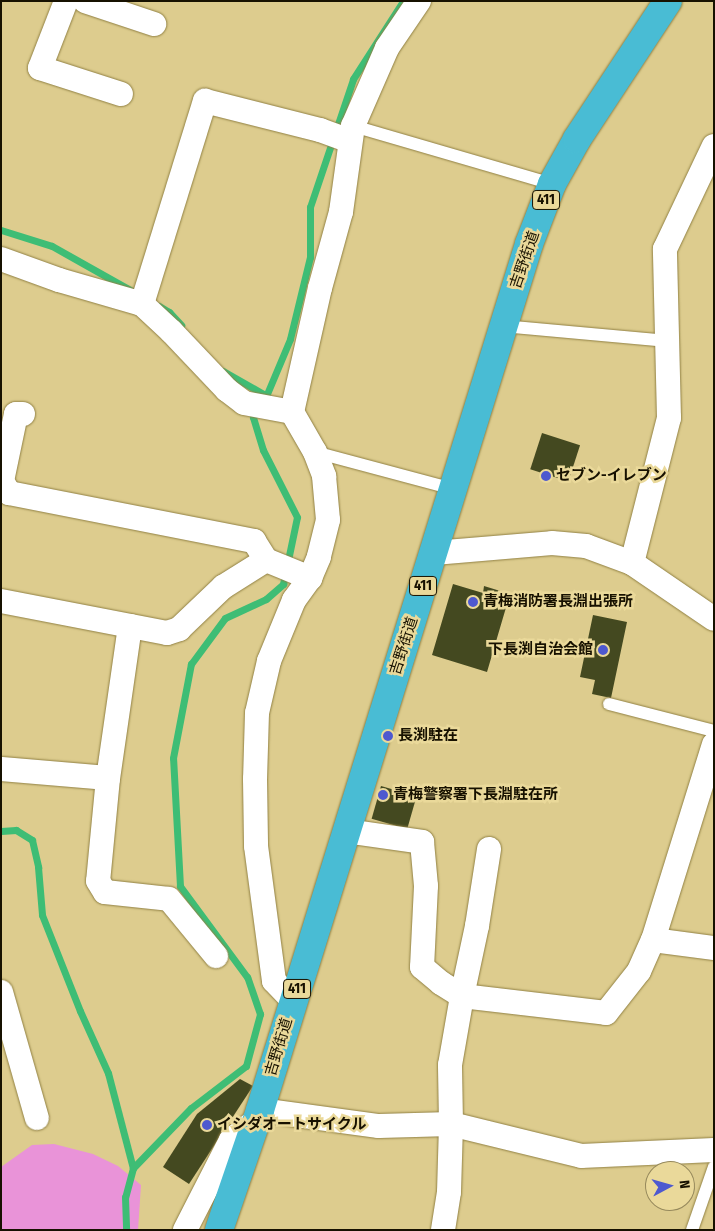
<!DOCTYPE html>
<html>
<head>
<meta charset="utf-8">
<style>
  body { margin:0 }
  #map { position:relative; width:715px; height:1231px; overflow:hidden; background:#ddcc8e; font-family:"Fira Sans Condensed","Noto Sans JP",sans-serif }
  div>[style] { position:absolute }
  .green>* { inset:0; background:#e993d8 }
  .stream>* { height:7px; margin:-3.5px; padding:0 3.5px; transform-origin:3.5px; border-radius:3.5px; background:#3ebd75 }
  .building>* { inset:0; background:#444920; transform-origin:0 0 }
  .roads { filter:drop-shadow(0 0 1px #918144) drop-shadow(0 0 1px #918144) }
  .lane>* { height:12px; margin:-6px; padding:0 6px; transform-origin:6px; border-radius:6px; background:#fff }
  .street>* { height:24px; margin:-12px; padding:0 12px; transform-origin:12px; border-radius:12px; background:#fff }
  .highway>* { height:28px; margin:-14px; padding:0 14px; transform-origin:14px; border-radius:14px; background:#49bcd4 }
  .dots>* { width:14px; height:14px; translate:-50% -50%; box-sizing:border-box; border:2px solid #ead99a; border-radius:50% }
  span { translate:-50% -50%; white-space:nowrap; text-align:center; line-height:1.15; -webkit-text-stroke:5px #ead99a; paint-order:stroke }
  .shield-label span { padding:1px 4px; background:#ead99a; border:1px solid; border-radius:4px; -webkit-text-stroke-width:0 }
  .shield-label { font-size:14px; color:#171100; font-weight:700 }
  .street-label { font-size:15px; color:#171100 }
  .poi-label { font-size:15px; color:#171100; font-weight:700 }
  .left { translate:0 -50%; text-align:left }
  .right { translate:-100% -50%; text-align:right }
  .frame { position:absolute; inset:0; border:2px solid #171100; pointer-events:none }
  .north { position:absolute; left:645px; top:1161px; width:50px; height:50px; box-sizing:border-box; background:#ead99a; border:1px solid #96895c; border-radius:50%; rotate:84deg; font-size:14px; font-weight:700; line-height:20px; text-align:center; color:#171100 }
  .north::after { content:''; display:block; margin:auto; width:18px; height:22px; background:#4e59cf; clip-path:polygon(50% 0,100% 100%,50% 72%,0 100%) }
</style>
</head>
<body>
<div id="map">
  <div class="green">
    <div style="clip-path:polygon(54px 1144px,93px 1154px,118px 1166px,141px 1185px,138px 1230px,1px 1230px,1px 1167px,32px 1145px)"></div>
  </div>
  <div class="stream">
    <div style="left:1px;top:230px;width:53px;rotate:17.4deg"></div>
    <div style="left:52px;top:246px;width:92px;rotate:29.4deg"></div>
    <div style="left:159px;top:306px;width:12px;rotate:31deg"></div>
    <div style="left:169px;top:312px;width:18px;rotate:47deg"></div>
    <div style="left:223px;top:371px;width:51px;rotate:29.6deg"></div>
    <div style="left:264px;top:401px;width:67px;rotate:-67.2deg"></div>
    <div style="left:290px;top:339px;width:84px;rotate:-76.3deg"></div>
    <div style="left:310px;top:257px;width:50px;rotate:-90deg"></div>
    <div style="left:310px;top:207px;width:135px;rotate:-71.4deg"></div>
    <div style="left:353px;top:79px;width:93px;rotate:-57.3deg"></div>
    <div style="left:1px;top:831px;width:15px;rotate:-4deg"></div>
    <div style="left:16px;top:830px;width:19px;rotate:32deg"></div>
    <div style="left:32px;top:840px;width:28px;rotate:77deg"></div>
    <div style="left:38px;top:867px;width:48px;rotate:85.2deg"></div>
    <div style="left:42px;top:915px;width:103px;rotate:68.4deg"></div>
    <div style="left:80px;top:1011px;width:68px;rotate:65.7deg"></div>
    <div style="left:108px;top:1073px;width:98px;rotate:75.3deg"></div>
    <div style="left:133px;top:1168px;width:30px;rotate:105deg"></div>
    <div style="left:125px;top:1197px;width:33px;rotate:88deg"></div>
    <div style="left:133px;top:1168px;width:83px;rotate:-46deg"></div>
    <div style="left:191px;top:1108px;width:69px;rotate:-37.4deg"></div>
    <div style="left:246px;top:1066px;width:54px;rotate:-74.9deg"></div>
    <div style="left:260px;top:1014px;width:39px;rotate:-109deg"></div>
    <div style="left:247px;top:977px;width:113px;rotate:-126.4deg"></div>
    <div style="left:180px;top:886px;width:128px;rotate:-93.1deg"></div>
    <div style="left:173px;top:758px;width:96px;rotate:-79.2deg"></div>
    <div style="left:191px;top:664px;width:57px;rotate:-53.5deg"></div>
    <div style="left:225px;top:618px;width:45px;rotate:-24.9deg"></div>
    <div style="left:266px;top:599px;width:23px;rotate:-41deg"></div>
    <div style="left:283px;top:584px;width:68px;rotate:-78.2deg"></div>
    <div style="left:297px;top:517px;width:75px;rotate:-116.9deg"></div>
    <div style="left:263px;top:450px;width:34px;rotate:-107deg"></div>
    <div style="left:253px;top:417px;width:9px;rotate:-54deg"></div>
  </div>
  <div class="building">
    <div style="left:542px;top:433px;width:40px;height:38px;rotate:18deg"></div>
    <div style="clip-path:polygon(453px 584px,483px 593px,484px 586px,510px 594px,487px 672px,432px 655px)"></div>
    <div style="clip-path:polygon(593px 615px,627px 622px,611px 698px,592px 694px,595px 680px,580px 677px)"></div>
    <div style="left:381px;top:786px;width:37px;height:34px;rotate:16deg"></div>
    <div style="clip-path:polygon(240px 1079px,253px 1086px,189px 1184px,163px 1167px,197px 1114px)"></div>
  </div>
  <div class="roads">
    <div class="lane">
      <div style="left:353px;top:126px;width:207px;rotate:16.2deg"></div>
      <div style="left:503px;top:326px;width:165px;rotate:5.2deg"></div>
      <div style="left:315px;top:452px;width:143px;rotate:15deg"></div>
      <div style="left:609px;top:704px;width:108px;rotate:14.4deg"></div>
      <div style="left:692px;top:1230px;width:67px;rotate:-70.8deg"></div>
    </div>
    <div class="street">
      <div style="left:66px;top:1px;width:72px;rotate:111.2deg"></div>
      <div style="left:40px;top:68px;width:85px;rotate:17.8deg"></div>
      <div style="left:85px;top:1px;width:73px;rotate:18.4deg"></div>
      <div style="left:1px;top:259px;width:62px;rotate:19.9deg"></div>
      <div style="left:59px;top:280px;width:86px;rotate:16.1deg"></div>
      <div style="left:142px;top:304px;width:40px;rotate:43deg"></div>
      <div style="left:171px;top:331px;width:81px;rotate:46.5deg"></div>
      <div style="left:227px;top:390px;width:21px;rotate:37deg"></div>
      <div style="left:244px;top:403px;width:49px;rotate:10.6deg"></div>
      <div style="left:292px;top:412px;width:46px;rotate:60.1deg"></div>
      <div style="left:315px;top:452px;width:26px;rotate:69deg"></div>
      <div style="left:324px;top:476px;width:44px;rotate:84.8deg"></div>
      <div style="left:328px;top:520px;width:38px;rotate:104deg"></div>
      <div style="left:319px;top:557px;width:23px;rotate:113deg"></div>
      <div style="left:310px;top:578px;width:27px;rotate:126deg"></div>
      <div style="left:294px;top:600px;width:66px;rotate:112.3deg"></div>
      <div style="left:269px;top:661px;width:53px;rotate:103deg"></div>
      <div style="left:257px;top:713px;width:66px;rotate:91.7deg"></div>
      <div style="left:255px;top:779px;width:67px;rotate:89.1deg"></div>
      <div style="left:256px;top:846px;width:136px;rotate:82.4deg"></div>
      <div style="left:274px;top:981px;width:28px;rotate:46deg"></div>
      <div style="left:142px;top:304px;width:213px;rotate:-72.8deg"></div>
      <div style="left:205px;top:101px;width:119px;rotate:14.2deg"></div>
      <div style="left:320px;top:130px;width:32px;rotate:20deg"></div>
      <div style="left:292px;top:412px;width:127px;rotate:-77.3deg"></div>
      <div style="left:320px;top:288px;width:79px;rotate:-74.6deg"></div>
      <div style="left:341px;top:212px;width:87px;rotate:-82.1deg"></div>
      <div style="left:353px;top:126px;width:85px;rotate:-66.4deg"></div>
      <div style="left:387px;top:48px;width:57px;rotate:-55.8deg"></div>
      <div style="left:23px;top:414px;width:7px;rotate:180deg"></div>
      <div style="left:16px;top:414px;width:68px;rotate:101.8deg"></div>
      <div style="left:2px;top:481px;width:14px;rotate:60deg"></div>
      <div style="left:9px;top:493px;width:250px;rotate:11.1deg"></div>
      <div style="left:254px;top:541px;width:22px;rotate:58deg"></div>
      <div style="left:434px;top:553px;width:118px;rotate:-4.8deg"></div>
      <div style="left:552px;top:543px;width:34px;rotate:5deg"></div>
      <div style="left:586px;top:546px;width:49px;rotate:20.3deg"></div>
      <div style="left:632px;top:563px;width:99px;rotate:34.3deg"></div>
      <div style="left:632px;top:563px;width:150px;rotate:-75.7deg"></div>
      <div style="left:669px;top:418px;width:169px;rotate:-91.4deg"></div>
      <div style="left:665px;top:249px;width:114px;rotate:-64.6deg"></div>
      <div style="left:1px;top:601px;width:169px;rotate:10.9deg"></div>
      <div style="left:167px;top:633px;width:13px;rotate:-18deg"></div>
      <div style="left:179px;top:629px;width:61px;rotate:-43.7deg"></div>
      <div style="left:223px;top:587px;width:51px;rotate:-32.1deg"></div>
      <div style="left:266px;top:560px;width:48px;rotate:22.2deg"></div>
      <div style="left:130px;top:626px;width:154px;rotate:98.2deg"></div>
      <div style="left:108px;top:778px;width:103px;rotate:95.5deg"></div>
      <div style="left:98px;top:881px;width:13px;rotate:58deg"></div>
      <div style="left:105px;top:892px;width:64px;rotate:6.2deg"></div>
      <div style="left:169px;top:899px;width:74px;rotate:50.5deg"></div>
      <div style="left:1px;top:769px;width:107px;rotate:4.8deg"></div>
      <div style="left:346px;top:831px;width:77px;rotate:8.2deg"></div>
      <div style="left:422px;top:842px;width:44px;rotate:84.8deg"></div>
      <div style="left:426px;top:886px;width:81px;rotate:92.8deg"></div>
      <div style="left:422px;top:967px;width:25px;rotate:40deg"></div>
      <div style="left:441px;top:983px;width:25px;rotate:32deg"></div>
      <div style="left:462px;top:996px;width:145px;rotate:6.7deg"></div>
      <div style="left:606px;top:1013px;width:53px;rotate:-51.8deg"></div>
      <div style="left:639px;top:971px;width:34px;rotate:-66deg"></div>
      <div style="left:653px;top:940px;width:205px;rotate:-72.7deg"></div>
      <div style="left:653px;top:940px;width:62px;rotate:7.5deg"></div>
      <div style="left:1px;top:992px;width:131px;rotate:74.1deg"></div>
      <div style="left:260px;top:1110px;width:120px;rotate:7.7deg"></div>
      <div style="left:379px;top:1126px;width:72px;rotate:-1.6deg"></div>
      <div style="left:451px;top:1124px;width:134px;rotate:13.8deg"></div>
      <div style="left:581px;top:1156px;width:133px;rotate:-2.6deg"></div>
      <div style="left:185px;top:1230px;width:101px;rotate:-62.9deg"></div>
      <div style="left:231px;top:1140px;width:33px;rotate:-38deg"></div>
      <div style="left:443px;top:1230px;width:38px;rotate:-81deg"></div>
      <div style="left:449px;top:1192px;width:68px;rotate:-88.3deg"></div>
      <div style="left:451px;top:1124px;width:59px;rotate:-91deg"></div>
      <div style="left:450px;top:1065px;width:70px;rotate:-80.1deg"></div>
      <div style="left:462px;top:996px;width:72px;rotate:-77.9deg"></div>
      <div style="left:477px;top:926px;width:78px;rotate:-81.1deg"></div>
    </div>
    <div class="highway">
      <div style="left:219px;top:1230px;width:127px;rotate:-71.1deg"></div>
      <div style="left:260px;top:1110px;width:907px;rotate:-72.74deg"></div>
      <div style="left:529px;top:244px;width:64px;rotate:-69deg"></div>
      <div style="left:552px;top:184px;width:51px;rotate:-60.9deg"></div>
      <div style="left:577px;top:139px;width:165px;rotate:-56.6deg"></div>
    </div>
  </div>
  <div class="dots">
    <div style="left:546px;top:476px;background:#4e59cf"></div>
    <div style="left:473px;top:602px;background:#4e59cf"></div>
    <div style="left:603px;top:650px;background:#4e59cf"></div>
    <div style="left:388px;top:736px;background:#4e59cf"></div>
    <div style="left:383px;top:795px;background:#4e59cf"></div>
    <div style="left:207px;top:1125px;background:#4e59cf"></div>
  </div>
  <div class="shield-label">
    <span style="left:546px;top:200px">411</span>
    <span style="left:423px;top:586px">411</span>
    <span style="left:297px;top:989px">411</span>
  </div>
  <div class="street-label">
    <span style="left:525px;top:260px;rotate:-71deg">吉野街道</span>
    <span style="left:404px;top:646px;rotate:-72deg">吉野街道</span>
    <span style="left:279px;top:1047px;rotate:-73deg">吉野街道</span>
  </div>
  <div class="poi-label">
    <span class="left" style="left:556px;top:476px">セブン-イレブン</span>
    <span class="left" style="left:483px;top:602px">青梅消防署長淵出張所</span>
    <span class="right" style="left:593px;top:650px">下長渕自治会館</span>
    <span class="left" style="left:398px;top:736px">長渕駐在</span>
    <span class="left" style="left:393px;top:795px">青梅警察署下長淵駐在所</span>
    <span class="left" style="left:217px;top:1125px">イシダオートサイクル</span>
  </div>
  <div class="frame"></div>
  <div class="north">N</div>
</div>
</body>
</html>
